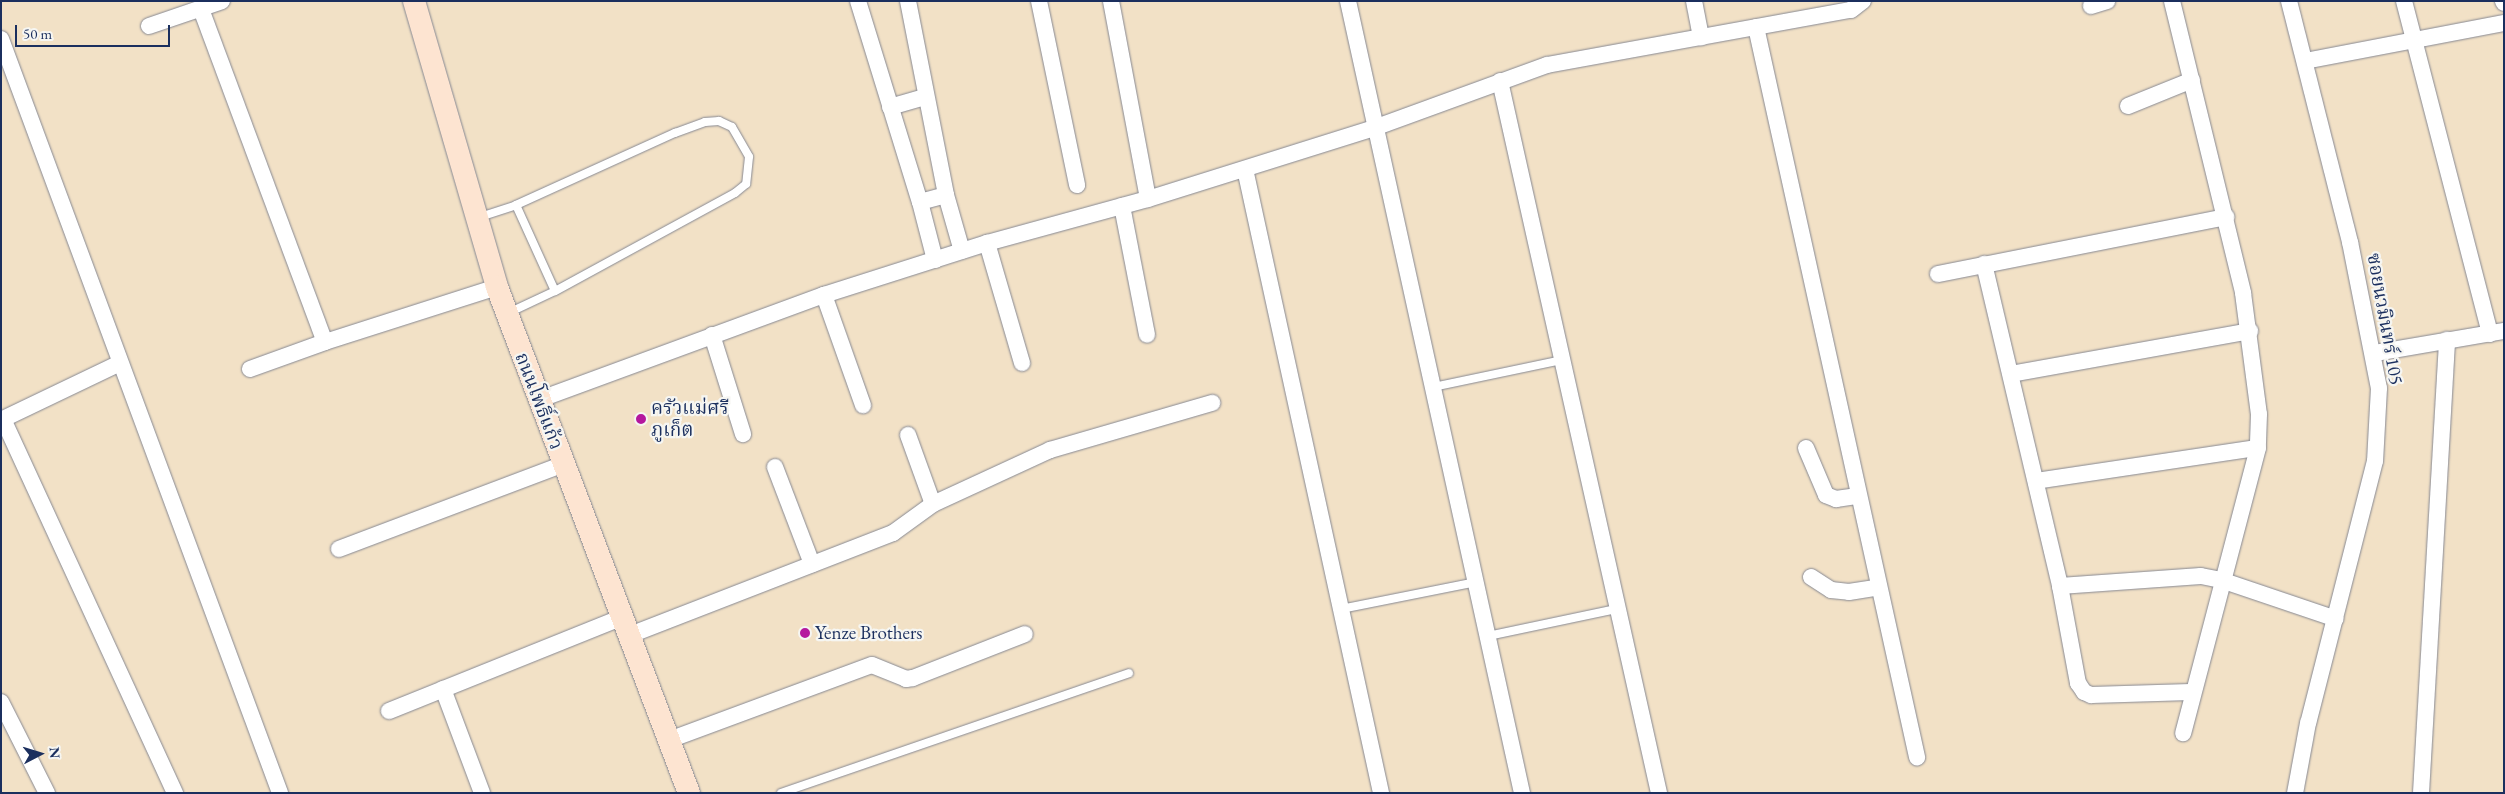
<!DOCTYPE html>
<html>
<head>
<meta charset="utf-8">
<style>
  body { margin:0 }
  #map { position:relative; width:2505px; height:794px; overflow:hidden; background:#f2e1c6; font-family:"EB Garamond","Noto Serif Thai",serif }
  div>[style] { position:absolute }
  .roads { filter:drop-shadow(0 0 1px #868892) drop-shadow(0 0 1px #868892) }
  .lane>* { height:8px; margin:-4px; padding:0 4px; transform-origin:4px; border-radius:4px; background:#fff }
  .street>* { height:16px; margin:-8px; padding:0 8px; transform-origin:8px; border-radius:8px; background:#fff }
  .secondary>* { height:22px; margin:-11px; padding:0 11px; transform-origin:11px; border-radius:11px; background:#fde4d1 }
  .dots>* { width:14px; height:14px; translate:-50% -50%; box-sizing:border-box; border:2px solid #f6f6f2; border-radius:50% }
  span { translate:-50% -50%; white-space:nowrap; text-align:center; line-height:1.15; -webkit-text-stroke:4.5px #f6f6f2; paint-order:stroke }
  .street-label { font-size:19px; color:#1b2f5e }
  .poi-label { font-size:19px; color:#1b2f5e }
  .left { translate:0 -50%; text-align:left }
  .frame { position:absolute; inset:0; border:2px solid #1b2f5e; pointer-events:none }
  .north { position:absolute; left:15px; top:729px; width:50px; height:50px; -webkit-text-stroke:4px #f6f6f2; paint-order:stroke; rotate:85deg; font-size:14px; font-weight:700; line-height:20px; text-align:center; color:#1b2f5e }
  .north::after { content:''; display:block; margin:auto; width:18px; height:22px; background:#1b2f5e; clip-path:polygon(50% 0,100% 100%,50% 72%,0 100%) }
  .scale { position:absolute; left:15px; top:25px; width:155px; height:22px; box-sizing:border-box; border:2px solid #1b2f5e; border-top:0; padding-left:6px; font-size:15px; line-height:18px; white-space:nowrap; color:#1b2f5e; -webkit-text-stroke:4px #f6f6f2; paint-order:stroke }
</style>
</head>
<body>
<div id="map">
  <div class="roads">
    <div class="lane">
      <div style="left:516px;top:205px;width:94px;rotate:65.6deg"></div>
      <div style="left:480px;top:217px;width:38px;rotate:-18deg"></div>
      <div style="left:516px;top:205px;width:175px;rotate:-24.4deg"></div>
      <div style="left:675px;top:133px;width:32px;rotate:-20deg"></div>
      <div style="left:705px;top:122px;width:14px;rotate:-4deg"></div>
      <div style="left:719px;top:121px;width:14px;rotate:25deg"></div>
      <div style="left:732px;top:127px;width:34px;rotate:60deg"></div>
      <div style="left:749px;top:157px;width:27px;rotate:96deg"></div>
      <div style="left:746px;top:184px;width:14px;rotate:141deg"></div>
      <div style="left:735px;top:193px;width:205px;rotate:151.4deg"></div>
      <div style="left:555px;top:291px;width:52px;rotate:154.9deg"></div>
      <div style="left:1433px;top:387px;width:132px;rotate:-11.8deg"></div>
      <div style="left:1341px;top:609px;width:138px;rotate:-11.3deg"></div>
      <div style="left:1488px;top:636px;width:131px;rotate:-11.9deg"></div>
      <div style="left:781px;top:793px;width:368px;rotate:-19deg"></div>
    </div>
    <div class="street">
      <div style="left:858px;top:1px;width:210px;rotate:72.9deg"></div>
      <div style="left:920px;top:202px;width:27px;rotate:-15deg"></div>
      <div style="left:908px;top:1px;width:198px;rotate:78.9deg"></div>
      <div style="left:946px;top:195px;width:58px;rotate:74.1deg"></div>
      <div style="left:1039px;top:1px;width:188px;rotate:78.3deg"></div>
      <div style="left:1111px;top:1px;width:201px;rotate:79.4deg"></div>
      <div style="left:1348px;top:1px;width:811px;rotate:77.61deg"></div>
      <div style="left:1694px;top:1px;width:37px;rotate:79deg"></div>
      <div style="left:2172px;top:1px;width:301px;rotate:76.3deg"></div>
      <div style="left:2243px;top:293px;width:122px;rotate:82.5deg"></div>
      <div style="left:2259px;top:414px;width:34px;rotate:92deg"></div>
      <div style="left:2258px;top:448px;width:295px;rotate:104.7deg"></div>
      <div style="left:2289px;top:1px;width:249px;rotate:75.8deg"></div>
      <div style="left:2350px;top:242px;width:149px;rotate:78.8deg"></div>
      <div style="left:2379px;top:388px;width:73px;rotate:93.1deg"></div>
      <div style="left:2375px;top:461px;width:270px;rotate:104.3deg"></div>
      <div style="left:2308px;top:723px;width:71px;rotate:100.5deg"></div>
      <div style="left:2404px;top:1px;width:344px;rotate:75.5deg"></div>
      <div style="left:2503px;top:1px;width:2px;rotate:63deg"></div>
      <div style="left:2091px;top:6px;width:17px;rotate:-17deg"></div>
      <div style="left:201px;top:9px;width:355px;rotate:69.6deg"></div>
      <div style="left:149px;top:26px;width:77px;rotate:-18.9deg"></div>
      <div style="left:1756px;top:27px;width:748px;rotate:77.56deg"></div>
      <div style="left:1px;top:39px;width:804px;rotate:69.69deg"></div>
      <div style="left:2305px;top:61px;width:203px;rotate:-10.8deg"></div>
      <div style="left:1500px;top:81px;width:730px;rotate:77.41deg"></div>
      <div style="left:2128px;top:106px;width:69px;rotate:-22.1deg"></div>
      <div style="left:890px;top:107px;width:37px;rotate:-16deg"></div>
      <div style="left:1245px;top:169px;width:639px;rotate:77.7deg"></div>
      <div style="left:920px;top:202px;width:60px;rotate:75.5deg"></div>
      <div style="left:1122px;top:206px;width:131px;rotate:79deg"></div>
      <div style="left:987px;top:243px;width:125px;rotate:73.7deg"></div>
      <div style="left:1984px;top:264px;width:331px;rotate:76.7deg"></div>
      <div style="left:2060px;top:586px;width:99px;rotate:79.5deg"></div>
      <div style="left:2078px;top:683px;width:11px;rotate:56deg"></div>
      <div style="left:2084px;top:692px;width:8px;rotate:23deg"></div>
      <div style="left:2091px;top:695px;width:100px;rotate:-1.7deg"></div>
      <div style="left:1938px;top:274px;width:294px;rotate:-11.2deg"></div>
      <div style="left:824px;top:295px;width:117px;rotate:70.5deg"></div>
      <div style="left:712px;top:335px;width:104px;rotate:72.6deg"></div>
      <div style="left:2375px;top:353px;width:131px;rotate:-9.7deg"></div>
      <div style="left:250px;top:369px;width:80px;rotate:-19.8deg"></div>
      <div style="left:325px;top:342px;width:181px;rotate:-17.7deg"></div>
      <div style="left:2011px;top:374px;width:243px;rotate:-10.2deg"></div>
      <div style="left:538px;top:400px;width:305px;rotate:-20.2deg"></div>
      <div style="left:824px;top:295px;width:171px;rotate:-17.7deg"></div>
      <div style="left:987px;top:243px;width:167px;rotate:-15.3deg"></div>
      <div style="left:1148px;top:199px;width:237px;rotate:-17.4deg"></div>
      <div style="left:1374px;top:128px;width:184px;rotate:-20deg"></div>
      <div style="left:1547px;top:65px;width:309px;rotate:-10.3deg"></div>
      <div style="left:1851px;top:10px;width:15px;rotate:-37deg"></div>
      <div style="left:3px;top:419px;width:412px;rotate:65.3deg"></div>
      <div style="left:1px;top:420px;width:132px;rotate:-25.6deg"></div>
      <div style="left:908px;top:435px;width:73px;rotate:70.1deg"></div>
      <div style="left:1806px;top:448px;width:51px;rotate:66.9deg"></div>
      <div style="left:1826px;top:495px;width:11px;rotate:22deg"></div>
      <div style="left:1836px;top:499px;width:22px;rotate:-8deg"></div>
      <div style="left:775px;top:467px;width:104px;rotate:69.1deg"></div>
      <div style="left:2036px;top:481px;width:224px;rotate:-8.5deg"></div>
      <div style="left:339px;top:549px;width:241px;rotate:-20.7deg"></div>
      <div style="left:1811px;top:577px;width:24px;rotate:33deg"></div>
      <div style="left:1831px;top:590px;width:18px;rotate:6deg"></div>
      <div style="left:1849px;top:592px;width:30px;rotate:-9deg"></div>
      <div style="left:2060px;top:586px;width:141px;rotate:-4.1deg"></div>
      <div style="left:2201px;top:576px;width:20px;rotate:11deg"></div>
      <div style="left:2221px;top:580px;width:121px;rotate:18.7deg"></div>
      <div style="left:630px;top:635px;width:282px;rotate:-21.2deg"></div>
      <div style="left:893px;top:533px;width:49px;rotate:-35.9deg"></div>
      <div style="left:933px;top:504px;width:129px;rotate:-24.8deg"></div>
      <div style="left:1050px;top:450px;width:169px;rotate:-16.2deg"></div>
      <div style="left:443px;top:689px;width:111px;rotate:69.4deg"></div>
      <div style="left:1px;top:702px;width:102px;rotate:63.2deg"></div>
      <div style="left:389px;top:711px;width:252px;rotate:-21.9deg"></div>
      <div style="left:669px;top:740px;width:216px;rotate:-20.3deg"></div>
      <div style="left:872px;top:665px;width:37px;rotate:22deg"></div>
      <div style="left:906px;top:679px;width:7px;rotate:-8deg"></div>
      <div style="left:913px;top:678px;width:120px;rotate:-21.4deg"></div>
      <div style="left:2421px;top:793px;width:454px;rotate:-86.7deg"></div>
    </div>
    <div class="secondary">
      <div style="left:414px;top:1px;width:298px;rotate:73.8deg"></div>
      <div style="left:497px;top:287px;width:541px;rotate:69.22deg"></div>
    </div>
  </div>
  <div class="dots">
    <div style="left:641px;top:419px;background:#b5179e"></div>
    <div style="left:805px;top:633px;background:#b5179e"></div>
  </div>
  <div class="street-label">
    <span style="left:2385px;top:319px;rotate:80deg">ซอยนวมินทร์ 105</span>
    <span style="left:539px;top:401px;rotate:69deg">ถนนโพธิ์แก้ว</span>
  </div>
  <div class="poi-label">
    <span class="left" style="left:651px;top:419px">ครัวแม่ศรี<br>ภูเก็ต</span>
    <span class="left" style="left:815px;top:633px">Yenze Brothers</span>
  </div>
  <div class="frame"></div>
  <div class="north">N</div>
  <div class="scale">50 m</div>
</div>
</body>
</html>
